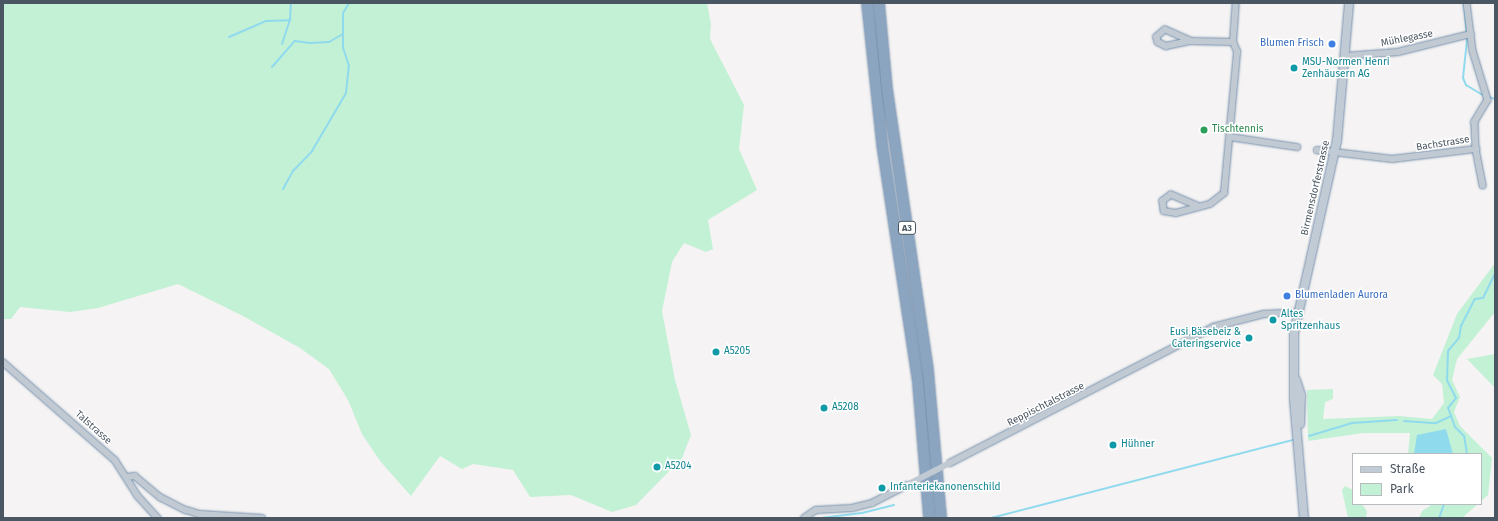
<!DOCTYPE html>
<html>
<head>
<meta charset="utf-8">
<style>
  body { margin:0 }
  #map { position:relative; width:1498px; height:521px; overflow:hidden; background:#f5f3f3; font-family:"Fira Sans",sans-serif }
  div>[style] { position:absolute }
  .green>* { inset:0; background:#c3f1d5 }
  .water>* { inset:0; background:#90daee }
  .stream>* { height:2px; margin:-1px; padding:0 1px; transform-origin:1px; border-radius:1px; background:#90daee }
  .roads { filter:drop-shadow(0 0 1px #7690ad) drop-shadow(0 0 1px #7690ad) }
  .street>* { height:5.5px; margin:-2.75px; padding:0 2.75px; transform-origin:2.75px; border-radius:2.75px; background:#c1cad2 }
  .secondary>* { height:8px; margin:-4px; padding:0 4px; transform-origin:4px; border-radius:4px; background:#c1cbd6 }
  .highway>* { height:10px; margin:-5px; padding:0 5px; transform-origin:5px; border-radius:5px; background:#8ba5c1 }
  .street-bridge>* { height:5.5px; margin:-2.75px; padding:0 2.75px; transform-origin:2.75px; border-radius:2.75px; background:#c1cad2 }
  .dots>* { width:11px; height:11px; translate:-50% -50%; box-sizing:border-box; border:2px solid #fff; border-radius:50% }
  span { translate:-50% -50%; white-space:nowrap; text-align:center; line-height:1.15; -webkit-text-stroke:3px #fff; paint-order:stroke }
  .shield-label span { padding:1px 3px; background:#fff; border:1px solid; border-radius:3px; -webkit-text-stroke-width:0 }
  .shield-label { font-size:9px; color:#4a5661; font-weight:700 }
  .street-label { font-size:10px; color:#4a5661 }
  .shop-label { font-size:10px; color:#366cbe }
  .right { translate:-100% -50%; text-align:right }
  .left { translate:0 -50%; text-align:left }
  .culture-label { font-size:10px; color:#0d838f }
  .leisure-label { font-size:10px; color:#27864d }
  .frame { position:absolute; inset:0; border:4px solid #4a5661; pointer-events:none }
  .legend { position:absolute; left:1352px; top:453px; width:130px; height:52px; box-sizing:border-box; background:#fff; border:1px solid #b7bbc0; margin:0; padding:5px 7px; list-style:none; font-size:12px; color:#4a5661 }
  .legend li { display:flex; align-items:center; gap:8px; height:20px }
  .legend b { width:20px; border:1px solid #b7bbc0 }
</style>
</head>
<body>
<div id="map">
  <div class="green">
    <div style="clip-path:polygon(3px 3px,707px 3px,711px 24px,710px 39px,744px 105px,739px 149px,757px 190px,708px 220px,713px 249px,706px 252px,684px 243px,672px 262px,662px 311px,675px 380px,691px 435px,682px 458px,636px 505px,612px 512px,571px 495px,530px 497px,513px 470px,473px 464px,462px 469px,440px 456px,411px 496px,380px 461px,362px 434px,348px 400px,329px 369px,300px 348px,243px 316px,178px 284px,98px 308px,70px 312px,20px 307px,11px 319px,3px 319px)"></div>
    <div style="clip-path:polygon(1495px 263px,1495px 312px,1457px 359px,1452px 380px,1460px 397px,1454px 412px,1460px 426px,1492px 458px,1488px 495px,1481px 501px,1481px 454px,1408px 454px,1410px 433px,1363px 433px,1308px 441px,1307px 390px,1333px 389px,1333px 399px,1325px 402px,1323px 419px,1399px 416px,1432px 419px,1444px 403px,1442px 384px,1433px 375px,1457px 314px)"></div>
    <div style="clip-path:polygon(1495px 354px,1495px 388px,1467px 359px)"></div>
    <div style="clip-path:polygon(1345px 486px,1353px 490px,1353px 504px,1362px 504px,1367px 511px,1366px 518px,1348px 518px,1342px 490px)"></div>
    <div style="clip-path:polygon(1429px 504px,1478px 504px,1462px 518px,1419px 518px,1422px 511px,1430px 506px)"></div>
  </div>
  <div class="water">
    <div style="clip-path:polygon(1446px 429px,1453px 454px,1414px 454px,1417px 435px)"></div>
  </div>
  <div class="stream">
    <div style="left:1464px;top:3px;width:37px;rotate:85deg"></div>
    <div style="left:1467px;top:40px;width:38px;rotate:96deg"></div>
    <div style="left:1463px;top:78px;width:8px;rotate:67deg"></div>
    <div style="left:1466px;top:85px;width:17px;rotate:31deg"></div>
    <div style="left:1481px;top:94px;width:15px;rotate:20deg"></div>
    <div style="left:229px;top:37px;width:40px;rotate:-23.4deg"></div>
    <div style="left:266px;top:21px;width:24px;rotate:-2deg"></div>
    <div style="left:290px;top:20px;width:17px;rotate:-87deg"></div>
    <div style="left:282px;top:44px;width:25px;rotate:-72deg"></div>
    <div style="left:272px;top:67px;width:35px;rotate:-49deg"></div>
    <div style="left:295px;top:41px;width:15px;rotate:8deg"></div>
    <div style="left:310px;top:43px;width:19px;rotate:-3deg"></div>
    <div style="left:329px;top:42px;width:16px;rotate:-30deg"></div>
    <div style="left:283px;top:189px;width:21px;rotate:-61deg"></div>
    <div style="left:293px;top:171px;width:28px;rotate:-46deg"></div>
    <div style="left:312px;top:151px;width:67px;rotate:-59.6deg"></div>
    <div style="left:346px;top:93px;width:27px;rotate:-84deg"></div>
    <div style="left:349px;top:66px;width:20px;rotate:-108deg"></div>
    <div style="left:343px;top:47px;width:34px;rotate:-90deg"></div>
    <div style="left:343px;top:13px;width:12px;rotate:-59deg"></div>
    <div style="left:1404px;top:421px;width:32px;rotate:4deg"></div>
    <div style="left:1436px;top:423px;width:17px;rotate:-25deg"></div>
    <div style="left:1309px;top:436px;width:45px;rotate:-16.8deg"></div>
    <div style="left:1352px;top:423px;width:45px;rotate:-3.8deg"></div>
    <div style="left:1467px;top:454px;width:18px;rotate:-99deg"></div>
    <div style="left:1464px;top:436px;width:13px;rotate:-135deg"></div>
    <div style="left:1455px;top:427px;width:20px;rotate:-110deg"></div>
    <div style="left:1448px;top:408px;width:13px;rotate:-51deg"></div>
    <div style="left:1456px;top:398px;width:20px;rotate:-117deg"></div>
    <div style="left:1447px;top:380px;width:29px;rotate:-88deg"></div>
    <div style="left:1448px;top:351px;width:17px;rotate:-50deg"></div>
    <div style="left:1459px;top:338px;width:12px;rotate:-81deg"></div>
    <div style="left:1461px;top:326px;width:30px;rotate:-63deg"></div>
    <div style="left:1475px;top:299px;width:8px;rotate:-7deg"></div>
    <div style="left:1483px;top:298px;width:28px;rotate:-64deg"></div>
    <div style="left:821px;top:518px;width:41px;rotate:-7deg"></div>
    <div style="left:862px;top:513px;width:33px;rotate:-14deg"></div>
    <div style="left:991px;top:518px;width:312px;rotate:-14.5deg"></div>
    <div style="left:1439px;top:518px;width:15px;rotate:-70deg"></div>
  </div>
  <div class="roads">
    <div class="street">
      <div style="left:1467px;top:3px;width:48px;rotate:82.9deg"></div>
      <div style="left:1473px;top:51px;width:51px;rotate:73deg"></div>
      <div style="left:1488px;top:100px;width:26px;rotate:121deg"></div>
      <div style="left:1475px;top:122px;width:27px;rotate:88deg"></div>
      <div style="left:1476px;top:149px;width:37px;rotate:79deg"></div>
      <div style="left:1190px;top:41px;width:27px;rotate:-156deg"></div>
      <div style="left:1165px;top:30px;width:11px;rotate:139deg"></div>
      <div style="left:1157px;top:37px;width:5px;rotate:79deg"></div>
      <div style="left:1158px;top:42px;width:9px;rotate:27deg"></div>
      <div style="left:1166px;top:46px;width:25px;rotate:-12deg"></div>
      <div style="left:1190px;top:41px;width:43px;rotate:1.3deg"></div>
      <div style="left:1345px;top:56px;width:53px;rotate:-4.3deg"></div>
      <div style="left:1398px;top:52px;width:75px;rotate:-13.9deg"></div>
      <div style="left:1230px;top:137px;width:68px;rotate:8.5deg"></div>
      <div style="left:1317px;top:150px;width:76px;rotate:6.8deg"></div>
      <div style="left:1392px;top:159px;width:85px;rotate:-6.8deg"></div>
      <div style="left:1197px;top:206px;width:28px;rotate:-157deg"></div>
      <div style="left:1171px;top:195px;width:10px;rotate:143deg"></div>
      <div style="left:1163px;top:201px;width:10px;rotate:84deg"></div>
      <div style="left:1164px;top:211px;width:12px;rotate:9deg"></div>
      <div style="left:1176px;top:213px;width:35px;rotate:-15deg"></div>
      <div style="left:1210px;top:204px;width:18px;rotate:-38deg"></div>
      <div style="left:1224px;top:193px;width:142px;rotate:-84.7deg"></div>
      <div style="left:1237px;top:52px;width:11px;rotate:-112deg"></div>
      <div style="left:1233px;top:42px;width:39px;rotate:-86deg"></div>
      <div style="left:3px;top:362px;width:149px;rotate:41.2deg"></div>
      <div style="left:115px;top:460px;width:43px;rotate:57.4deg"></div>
      <div style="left:138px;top:496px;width:30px;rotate:48deg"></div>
      <div style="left:950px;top:463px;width:296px;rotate:-27.3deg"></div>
      <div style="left:1213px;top:327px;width:53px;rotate:-14.3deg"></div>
      <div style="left:1264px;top:314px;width:34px;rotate:-3deg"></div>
      <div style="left:126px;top:477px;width:9px;rotate:-6deg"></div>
      <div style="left:135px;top:476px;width:33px;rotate:40deg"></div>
      <div style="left:160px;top:497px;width:29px;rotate:27deg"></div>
      <div style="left:186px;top:510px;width:15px;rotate:16deg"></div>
      <div style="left:200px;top:514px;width:62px;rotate:3.7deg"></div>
      <div style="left:804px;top:518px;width:14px;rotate:-34deg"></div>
      <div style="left:816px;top:510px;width:36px;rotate:-3deg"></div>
      <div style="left:852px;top:508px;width:21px;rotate:-14deg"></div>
      <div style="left:872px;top:503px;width:39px;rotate:-27deg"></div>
    </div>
    <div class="secondary">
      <div style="left:1296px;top:380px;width:16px;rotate:72deg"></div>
      <div style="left:1301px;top:395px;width:29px;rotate:92deg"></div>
      <div style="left:1304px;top:518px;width:120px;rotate:-94.8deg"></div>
      <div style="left:1294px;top:398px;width:65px;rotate:-90deg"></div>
      <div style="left:1294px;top:333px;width:197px;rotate:-77.4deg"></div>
      <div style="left:1337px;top:141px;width:139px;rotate:-85deg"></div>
    </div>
    <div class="highway">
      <div style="left:867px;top:3px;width:142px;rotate:83.9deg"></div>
      <div style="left:882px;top:144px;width:242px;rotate:81.4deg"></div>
      <div style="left:918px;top:383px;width:135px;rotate:85.3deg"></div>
      <div style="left:879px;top:3px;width:86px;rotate:84.7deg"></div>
      <div style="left:887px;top:89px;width:285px;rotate:81.7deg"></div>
      <div style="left:928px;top:371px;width:148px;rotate:84.9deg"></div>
    </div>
  </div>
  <div class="street-bridge">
    <div style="left:907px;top:485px;width:48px;rotate:-27.1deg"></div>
  </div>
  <div class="dots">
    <div style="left:1332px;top:44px;background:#3f7fe0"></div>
    <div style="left:1294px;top:68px;background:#0f9aa8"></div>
    <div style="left:1204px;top:130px;background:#2e9e5b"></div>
    <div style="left:1287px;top:296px;background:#3f7fe0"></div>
    <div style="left:1273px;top:320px;background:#0f9aa8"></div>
    <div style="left:1249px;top:338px;background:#0f9aa8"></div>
    <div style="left:716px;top:352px;background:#0f9aa8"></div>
    <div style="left:824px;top:408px;background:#0f9aa8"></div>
    <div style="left:1113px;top:445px;background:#0f9aa8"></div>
    <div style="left:657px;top:467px;background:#0f9aa8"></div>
    <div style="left:882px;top:488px;background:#0f9aa8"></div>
  </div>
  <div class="shield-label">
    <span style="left:907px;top:228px">A3</span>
  </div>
  <div class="street-label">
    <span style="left:1407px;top:39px;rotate:-11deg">Mühlegasse</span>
    <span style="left:1443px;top:144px;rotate:-9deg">Bachstrasse</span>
    <span style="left:1316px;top:188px;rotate:-77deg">Birmensdorferstrasse</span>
    <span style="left:1046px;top:405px;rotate:-27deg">Reppischtalstrasse</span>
    <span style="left:93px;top:428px;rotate:42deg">Talstrasse</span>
  </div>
  <div class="shop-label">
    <span class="right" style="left:1324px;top:44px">Blumen Frisch</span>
    <span class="left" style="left:1295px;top:296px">Blumenladen Aurora</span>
  </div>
  <div class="culture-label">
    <span class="left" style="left:1302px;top:68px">MSU-Normen Henri<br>Zenhäusern AG</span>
    <span class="left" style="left:1281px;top:320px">Altes<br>Spritzenhaus</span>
    <span class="right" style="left:1241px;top:338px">Eusi Bäsebeiz &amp;<br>Cateringservice</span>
    <span class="left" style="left:724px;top:352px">A5205</span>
    <span class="left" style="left:832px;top:408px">A5208</span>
    <span class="left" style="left:1121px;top:445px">Hühner</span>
    <span class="left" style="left:665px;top:467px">A5204</span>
    <span class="left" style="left:890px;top:488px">Infanteriekanonenschild</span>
  </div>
  <div class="leisure-label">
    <span class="left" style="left:1212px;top:130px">Tischtennis</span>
  </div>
  <div class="frame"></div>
  <ul class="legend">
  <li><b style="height:5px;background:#c1cbd6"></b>Straße</li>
  <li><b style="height:11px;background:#c3f1d5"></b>Park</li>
  </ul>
</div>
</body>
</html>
